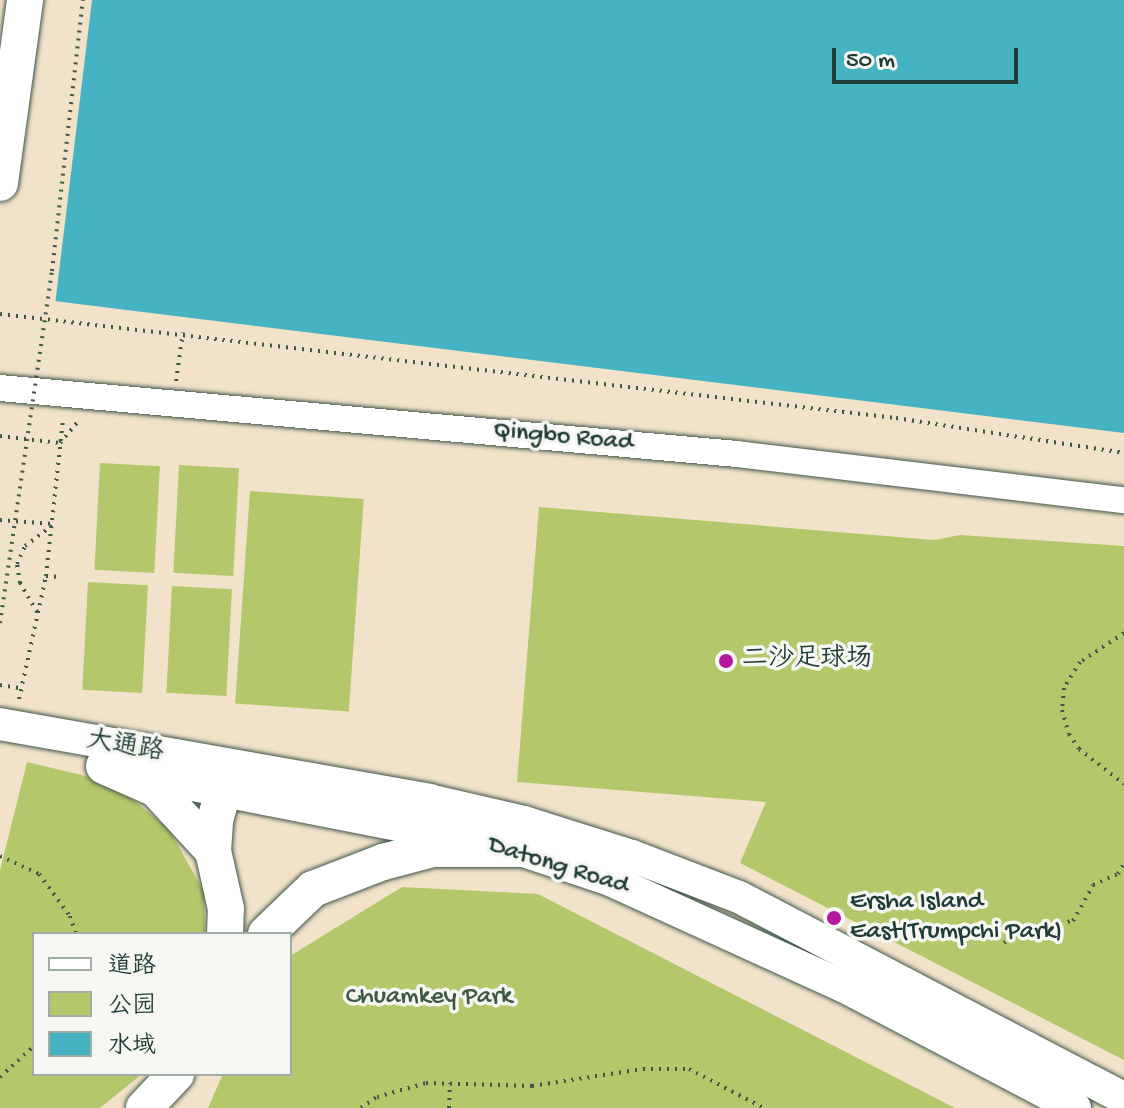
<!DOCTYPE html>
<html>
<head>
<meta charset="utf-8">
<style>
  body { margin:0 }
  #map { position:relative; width:1124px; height:1108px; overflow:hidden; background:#f2e2c9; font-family:"Gochi Hand","LXGW WenKai TC",sans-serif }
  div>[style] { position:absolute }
  .green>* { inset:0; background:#b5c76b; transform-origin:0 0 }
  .water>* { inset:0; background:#45b3c1 }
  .pier>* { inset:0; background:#f2e2c9 }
  .path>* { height:4px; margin-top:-2px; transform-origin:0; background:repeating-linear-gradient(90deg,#3f564a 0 2px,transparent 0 8px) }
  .roads { filter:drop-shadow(0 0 2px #3f564a) drop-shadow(0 0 2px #3f564a) }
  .minor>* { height:26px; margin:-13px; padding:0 13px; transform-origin:13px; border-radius:13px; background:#fff }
  .major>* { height:32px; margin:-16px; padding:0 16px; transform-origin:16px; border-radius:16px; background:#fff }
  .highway>* { height:36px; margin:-18px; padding:0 18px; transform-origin:18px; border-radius:18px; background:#fff }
  .path-bridge>* { height:4px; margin-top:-2px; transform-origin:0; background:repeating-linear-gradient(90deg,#3f564a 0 2px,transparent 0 8px) }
  .dots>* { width:22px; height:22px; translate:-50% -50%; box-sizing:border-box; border:4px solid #f6f6f2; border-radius:50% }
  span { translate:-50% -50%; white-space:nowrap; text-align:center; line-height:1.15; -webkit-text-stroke:7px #f6f6f2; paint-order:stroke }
  .street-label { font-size:26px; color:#1f3d34 }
  .poi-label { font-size:26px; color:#1f3d34 }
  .left { translate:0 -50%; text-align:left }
  .park-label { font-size:26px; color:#3d593f }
  .legend { position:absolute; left:32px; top:932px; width:260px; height:144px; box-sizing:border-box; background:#f6f6f2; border:2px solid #a0aca6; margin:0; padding:10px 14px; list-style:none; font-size:24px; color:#1f3d34 }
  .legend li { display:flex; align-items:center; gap:16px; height:40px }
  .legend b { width:40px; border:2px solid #a0aca6 }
  .scale { position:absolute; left:832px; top:48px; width:186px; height:36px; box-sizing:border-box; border:4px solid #1f3d34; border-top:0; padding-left:10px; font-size:24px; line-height:28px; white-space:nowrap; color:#1f3d34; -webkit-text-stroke:6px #f6f6f2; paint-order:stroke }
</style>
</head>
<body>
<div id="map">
  <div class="green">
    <div style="left:100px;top:463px;width:60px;height:107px;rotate:3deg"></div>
    <div style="left:179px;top:465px;width:60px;height:108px;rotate:3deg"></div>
    <div style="left:250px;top:491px;width:114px;height:213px;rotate:4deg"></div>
    <div style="clip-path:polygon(539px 507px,934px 540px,960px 535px,1124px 546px,1124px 1060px,740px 863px,766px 802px,517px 782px)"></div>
    <div style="left:88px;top:582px;width:60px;height:108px;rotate:3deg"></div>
    <div style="left:172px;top:586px;width:60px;height:107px;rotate:3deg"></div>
    <div style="clip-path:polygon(27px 762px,111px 782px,169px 829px,204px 892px,205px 934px,34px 934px,34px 1074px,142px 1074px,100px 1108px,0 1108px,0 870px)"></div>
    <div style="clip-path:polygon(402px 887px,538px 894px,955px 1108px,208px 1108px,223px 1074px,290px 1074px,290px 956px)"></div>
  </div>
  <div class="water">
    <div style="clip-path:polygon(0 0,1124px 0,1124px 433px,46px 300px)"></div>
  </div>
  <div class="pier">
    <div style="clip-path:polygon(0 0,92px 0,55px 305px,0 299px)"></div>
  </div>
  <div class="path">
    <div style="left:0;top:314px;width:902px;rotate:6.62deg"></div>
    <div style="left:896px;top:418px;width:231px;rotate:8.7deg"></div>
    <div style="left:176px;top:381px;width:49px;rotate:-81.9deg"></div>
    <div style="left:0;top:436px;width:60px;rotate:6.7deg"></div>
    <div style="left:60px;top:443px;width:31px;rotate:-50deg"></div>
    <div style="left:0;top:520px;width:53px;rotate:4.3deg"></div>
    <div style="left:46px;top:576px;width:14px;rotate:4deg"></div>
    <div style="left:37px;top:612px;width:34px;rotate:-120deg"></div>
    <div style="left:20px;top:583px;width:19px;rotate:-99deg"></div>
    <div style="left:17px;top:564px;width:20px;rotate:-66deg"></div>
    <div style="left:25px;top:546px;width:34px;rotate:-37deg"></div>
    <div style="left:1124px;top:633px;width:53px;rotate:146.6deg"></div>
    <div style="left:1080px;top:662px;width:31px;rotate:122deg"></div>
    <div style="left:1064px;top:688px;width:22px;rotate:95deg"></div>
    <div style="left:1062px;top:710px;width:25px;rotate:74deg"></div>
    <div style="left:1069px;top:734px;width:18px;rotate:56deg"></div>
    <div style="left:1079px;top:749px;width:57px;rotate:37.9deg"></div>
    <div style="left:0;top:685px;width:24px;rotate:9deg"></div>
    <div style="left:19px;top:699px;width:126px;rotate:-77.6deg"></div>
    <div style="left:46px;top:576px;width:157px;rotate:-83.8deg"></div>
    <div style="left:0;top:856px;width:43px;rotate:24.8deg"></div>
    <div style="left:39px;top:874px;width:52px;rotate:53.6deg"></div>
    <div style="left:70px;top:916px;width:19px;rotate:72deg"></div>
    <div style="left:1004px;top:943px;width:22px;rotate:-43deg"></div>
    <div style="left:1020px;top:928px;width:53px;rotate:-7.5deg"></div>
    <div style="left:1073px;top:921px;width:41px;rotate:-60.9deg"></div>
    <div style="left:1093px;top:885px;width:27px;rotate:-24deg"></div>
    <div style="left:1118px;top:874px;width:13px;rotate:-61deg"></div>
    <div style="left:0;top:1077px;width:46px;rotate:-42.4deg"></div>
    <div style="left:361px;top:1108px;width:19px;rotate:-35deg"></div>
    <div style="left:377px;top:1097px;width:51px;rotate:-15.9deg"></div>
    <div style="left:426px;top:1083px;width:106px;rotate:1.6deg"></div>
    <div style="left:532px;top:1086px;width:112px;rotate:-8.7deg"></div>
    <div style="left:643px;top:1069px;width:46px"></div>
    <div style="left:689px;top:1069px;width:85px;rotate:27.5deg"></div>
    <div style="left:449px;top:1108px;width:25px;rotate:-88deg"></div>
  </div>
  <div class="roads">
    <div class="minor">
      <div style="left:0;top:388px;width:739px;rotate:5.12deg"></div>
      <div style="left:736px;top:454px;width:391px;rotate:6.8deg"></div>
    </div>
    <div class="major">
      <div style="left:0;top:724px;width:436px;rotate:10deg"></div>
      <div style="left:429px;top:800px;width:98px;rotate:13deg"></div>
      <div style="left:524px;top:822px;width:113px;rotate:17.5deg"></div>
      <div style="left:632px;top:856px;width:115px;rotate:21deg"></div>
      <div style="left:739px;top:897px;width:434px;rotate:27.6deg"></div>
      <div style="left:132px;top:773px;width:393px;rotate:11.1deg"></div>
      <div style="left:518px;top:849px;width:97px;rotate:18.6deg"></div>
      <div style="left:610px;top:880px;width:256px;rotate:24.5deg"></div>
      <div style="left:843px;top:986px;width:262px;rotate:27.7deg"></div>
    </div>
    <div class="highway">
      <div style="left:0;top:183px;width:185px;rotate:-82.2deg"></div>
      <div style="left:104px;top:766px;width:57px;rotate:23.9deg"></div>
      <div style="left:156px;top:789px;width:84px;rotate:47.4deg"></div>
      <div style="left:225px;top:934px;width:25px;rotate:-88deg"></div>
      <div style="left:226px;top:909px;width:59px;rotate:-102.6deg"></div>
      <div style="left:213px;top:851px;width:31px;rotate:-86deg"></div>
      <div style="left:215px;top:820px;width:26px;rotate:-74deg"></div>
      <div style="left:222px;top:795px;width:37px;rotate:-38deg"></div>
      <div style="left:266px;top:934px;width:65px;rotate:-43.8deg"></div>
      <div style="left:313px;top:889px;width:75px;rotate:-21.1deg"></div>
      <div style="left:383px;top:862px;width:52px;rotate:-14.6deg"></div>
      <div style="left:433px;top:849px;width:85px"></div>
      <div style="left:144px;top:1108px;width:47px;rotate:-46.7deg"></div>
    </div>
  </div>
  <div class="path-bridge">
    <div style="left:0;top:623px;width:356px;rotate:-81.6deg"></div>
    <div style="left:52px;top:271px;width:273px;rotate:-83.5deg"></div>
  </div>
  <div class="dots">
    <div style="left:726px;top:661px;background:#b5179e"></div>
    <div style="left:834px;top:918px;background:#b5179e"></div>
  </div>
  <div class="street-label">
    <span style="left:563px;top:438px;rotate:5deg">Qingbo Road</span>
    <span style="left:125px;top:748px;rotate:10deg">大通路</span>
    <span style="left:558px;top:867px;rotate:17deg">Datong Road</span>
  </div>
  <div class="poi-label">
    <span class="left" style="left:742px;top:661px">二沙足球场</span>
    <span class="left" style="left:850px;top:918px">Ersha Island<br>East(Trumpchi Park)</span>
  </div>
  <div class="park-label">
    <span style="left:429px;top:998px">Chuamkey Park</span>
  </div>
  <ul class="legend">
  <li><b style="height:10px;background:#fff"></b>道路</li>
  <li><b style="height:22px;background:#b5c76b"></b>公园</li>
  <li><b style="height:22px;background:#45b3c1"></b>水域</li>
  </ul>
  <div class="scale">50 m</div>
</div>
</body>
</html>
